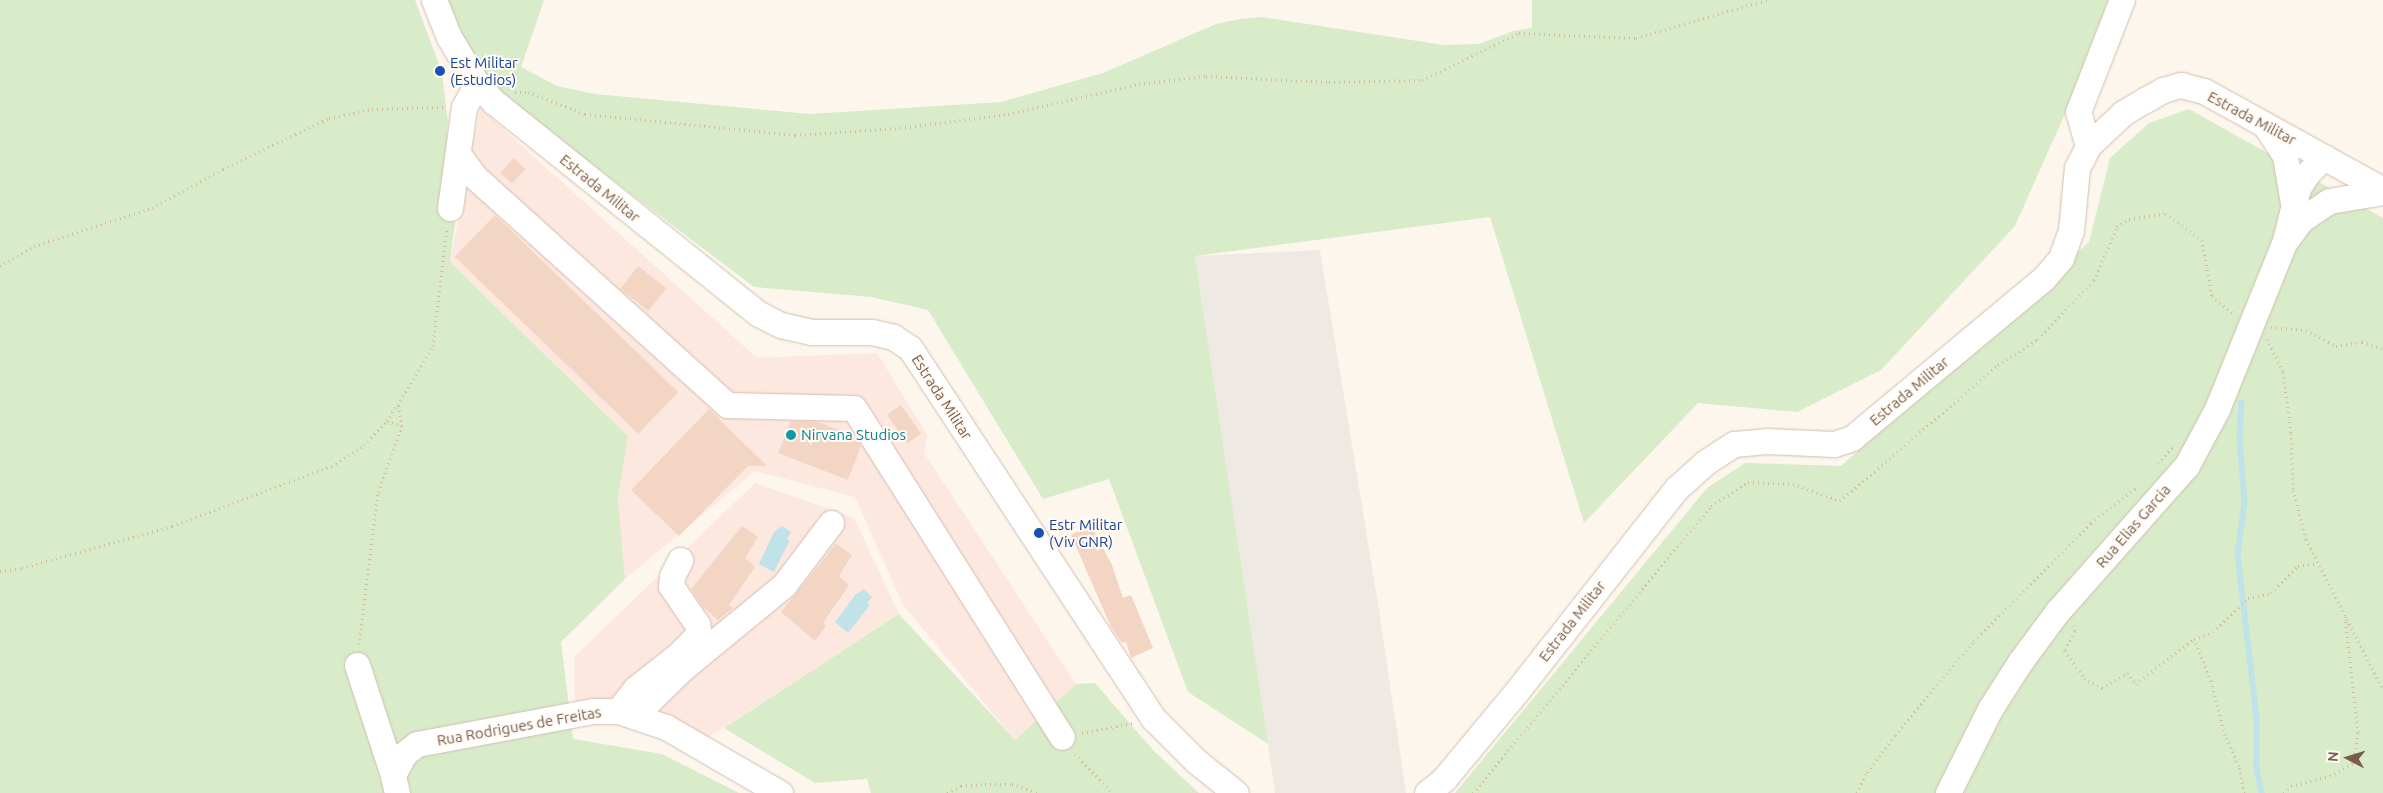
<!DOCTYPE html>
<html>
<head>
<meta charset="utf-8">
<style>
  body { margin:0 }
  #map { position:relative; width:2383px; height:793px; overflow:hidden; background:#fdf6ec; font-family:Ubuntu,sans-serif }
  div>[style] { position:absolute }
  .commercial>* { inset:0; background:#fde8e0 }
  .industrial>* { inset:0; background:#efe9e4 }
  .green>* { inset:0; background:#d8ecc9 }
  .water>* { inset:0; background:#bfe3e8 }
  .stream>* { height:5.5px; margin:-2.75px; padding:0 2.75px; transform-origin:2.75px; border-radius:2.75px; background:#bfe3e8 }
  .building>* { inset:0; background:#f3d5c3; transform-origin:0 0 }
  .path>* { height:3px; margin-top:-1.5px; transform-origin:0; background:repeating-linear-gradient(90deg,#d9b8a5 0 1px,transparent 0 5px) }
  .roads { filter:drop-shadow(0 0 1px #d1beb0) drop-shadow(0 0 1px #d1beb0) }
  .minor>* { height:25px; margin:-12.5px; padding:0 12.5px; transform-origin:12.5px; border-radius:12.5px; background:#fff }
  .dots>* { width:14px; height:14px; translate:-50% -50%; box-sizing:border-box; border:2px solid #fffaf3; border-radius:50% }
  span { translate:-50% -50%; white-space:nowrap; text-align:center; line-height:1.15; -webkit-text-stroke:4px #fffaf3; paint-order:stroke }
  .transit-label { font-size:15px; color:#164399 }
  .left { translate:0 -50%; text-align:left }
  .street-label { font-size:15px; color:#7a5c4d }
  .culture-label { font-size:15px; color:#0d838f }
  .north { position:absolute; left:2323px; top:733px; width:50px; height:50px; -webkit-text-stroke:4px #fffaf3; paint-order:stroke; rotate:275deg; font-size:14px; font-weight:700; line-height:20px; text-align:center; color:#7a5c4d }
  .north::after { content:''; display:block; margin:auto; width:18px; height:22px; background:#7a5c4d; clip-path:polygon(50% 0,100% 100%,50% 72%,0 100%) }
</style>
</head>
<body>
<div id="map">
  <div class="commercial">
    <div style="clip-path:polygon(480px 108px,757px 358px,877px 353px,927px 435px,924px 453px,1076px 684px,1015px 740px,903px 605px,855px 497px,755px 471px,625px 579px,618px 498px,628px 436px,450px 262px)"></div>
    <div style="clip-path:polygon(755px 483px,854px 518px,899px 614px,703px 741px,575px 709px,574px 657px)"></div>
  </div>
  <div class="industrial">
    <div style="clip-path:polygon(1320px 250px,1378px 604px,1406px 793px,1275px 793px,1195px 256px)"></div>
  </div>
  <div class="green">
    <div style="clip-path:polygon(0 0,415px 0,442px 72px,448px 123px,440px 214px,456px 216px,450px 262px,628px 436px,618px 498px,625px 579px,561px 642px,573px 739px,662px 754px,739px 793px,0 793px)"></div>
    <div style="clip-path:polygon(446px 0,544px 0,521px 67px,557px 86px,595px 94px,810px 114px,1001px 102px,1103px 73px,1216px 24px,1240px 19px,1262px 17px,1444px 45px,1479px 44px,1513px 31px,1532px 28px,1532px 0,2108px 0,2068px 107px,2015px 226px,1881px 370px,1797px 412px,1698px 403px,1584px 523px,1490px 217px,1195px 256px,1268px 744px,1188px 692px,1109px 479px,1043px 499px,928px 310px,872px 297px,754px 287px,498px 93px,460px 36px)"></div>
    <div style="clip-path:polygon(2189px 109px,2383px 218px,2383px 793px,1455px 793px,1707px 488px,1745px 463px,1841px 466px,2089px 242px,2110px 158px,2149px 123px)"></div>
    <div style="clip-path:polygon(899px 614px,1015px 740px,1076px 684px,1095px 683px,1153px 750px,1199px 793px,871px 793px,867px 779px,815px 783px,724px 728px)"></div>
  </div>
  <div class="water">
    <div style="clip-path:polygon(782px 526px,791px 532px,787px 539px,790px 540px,774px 572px,759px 564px,774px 532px)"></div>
    <div style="clip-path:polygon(864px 589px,872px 597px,867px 603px,870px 605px,848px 633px,835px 622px,856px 594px)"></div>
  </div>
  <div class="stream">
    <div style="left:2242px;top:402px;width:37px;rotate:93deg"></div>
    <div style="left:2240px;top:439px;width:64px;rotate:85.5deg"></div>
    <div style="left:2245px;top:503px;width:51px;rotate:97.8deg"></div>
    <div style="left:2238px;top:554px;width:164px;rotate:83.4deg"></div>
    <div style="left:2257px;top:717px;width:52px;rotate:90deg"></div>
    <div style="left:2257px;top:769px;width:25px;rotate:78deg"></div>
  </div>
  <div class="building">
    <div style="left:514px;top:158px;width:16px;height:20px;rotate:43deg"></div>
    <div style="left:495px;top:215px;width:255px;height:58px;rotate:44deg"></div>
    <div style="left:638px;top:266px;width:36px;height:29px;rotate:38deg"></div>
    <div style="left:901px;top:405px;width:35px;height:17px;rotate:55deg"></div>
    <div style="clip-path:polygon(709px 409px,767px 466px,748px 466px,679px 536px,631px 490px)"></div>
    <div style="clip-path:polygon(791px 421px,818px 422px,855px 436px,861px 446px,848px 480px,778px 453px)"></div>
    <div style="clip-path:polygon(1091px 525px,1112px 565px,1123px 598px,1131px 595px,1153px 648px,1131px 658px,1126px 642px,1122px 643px,1111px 627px,1071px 535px)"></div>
    <div style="clip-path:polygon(742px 526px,758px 537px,745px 558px,755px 567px,729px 605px,733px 608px,718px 620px,703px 607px,691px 589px)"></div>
    <div style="clip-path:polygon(836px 544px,852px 555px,839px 576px,849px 585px,823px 623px,826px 626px,815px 641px,781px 612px)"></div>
  </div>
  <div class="path">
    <div style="left:515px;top:92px;width:13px"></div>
    <div style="left:528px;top:92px;width:61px;rotate:21.1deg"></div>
    <div style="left:585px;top:114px;width:211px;rotate:5.7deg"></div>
    <div style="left:795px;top:135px;width:105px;rotate:-3.8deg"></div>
    <div style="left:900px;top:128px;width:109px;rotate:-7.4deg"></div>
    <div style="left:1008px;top:114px;width:134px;rotate:-12.9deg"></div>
    <div style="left:1139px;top:84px;width:67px;rotate:-6.8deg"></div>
    <div style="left:1206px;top:76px;width:123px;rotate:2.8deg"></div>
    <div style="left:1329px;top:82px;width:93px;rotate:-1.2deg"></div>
    <div style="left:1422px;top:80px;width:108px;rotate:-25.9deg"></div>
    <div style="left:1519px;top:33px;width:117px;rotate:2.4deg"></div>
    <div style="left:1636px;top:38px;width:136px;rotate:-16.2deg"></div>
    <div style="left:0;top:266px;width:39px;rotate:-30deg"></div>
    <div style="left:34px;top:246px;width:124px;rotate:-17.9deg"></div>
    <div style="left:152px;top:208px;width:81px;rotate:-28.8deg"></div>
    <div style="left:223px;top:169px;width:118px;rotate:-25.7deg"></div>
    <div style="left:329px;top:118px;width:44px;rotate:-11.8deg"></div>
    <div style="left:372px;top:109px;width:72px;rotate:-1.6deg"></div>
    <div style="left:2271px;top:327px;width:35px;rotate:5deg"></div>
    <div style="left:2306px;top:330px;width:34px;rotate:28deg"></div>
    <div style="left:2336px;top:346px;width:26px;rotate:-9deg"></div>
    <div style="left:2362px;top:342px;width:22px;rotate:18deg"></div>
    <div style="left:2267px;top:339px;width:37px;rotate:64deg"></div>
    <div style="left:2283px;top:372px;width:62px;rotate:82.5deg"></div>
    <div style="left:2291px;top:433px;width:57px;rotate:88deg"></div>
    <div style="left:2293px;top:490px;width:51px;rotate:75.1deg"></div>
    <div style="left:2306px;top:539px;width:169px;rotate:63deg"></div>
    <div style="left:387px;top:421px;width:19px;rotate:-58deg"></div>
    <div style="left:2158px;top:463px;width:23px;rotate:-47deg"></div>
    <div style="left:0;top:571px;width:22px;rotate:-8deg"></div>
    <div style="left:22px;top:568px;width:156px;rotate:-15.6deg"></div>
    <div style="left:172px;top:526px;width:175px;rotate:-20.7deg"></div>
    <div style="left:336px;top:464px;width:34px;rotate:-34deg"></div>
    <div style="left:364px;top:445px;width:33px;rotate:-46deg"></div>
    <div style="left:387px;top:421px;width:16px;rotate:18deg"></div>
    <div style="left:2074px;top:625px;width:6px;rotate:81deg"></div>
    <div style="left:2075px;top:631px;width:23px;rotate:119deg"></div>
    <div style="left:2064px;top:651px;width:34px;rotate:53deg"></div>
    <div style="left:2084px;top:678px;width:21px;rotate:29deg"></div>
    <div style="left:2102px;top:688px;width:29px;rotate:-31deg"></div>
    <div style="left:2127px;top:673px;width:14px;rotate:51deg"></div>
    <div style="left:2136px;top:684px;width:73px;rotate:-37.8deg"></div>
    <div style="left:359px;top:644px;width:153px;rotate:-82.9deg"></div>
    <div style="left:378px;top:492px;width:70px;rotate:-70deg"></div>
    <div style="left:402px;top:426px;width:21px;rotate:-101deg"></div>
    <div style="left:398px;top:405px;width:69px;rotate:-59.3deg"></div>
    <div style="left:433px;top:346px;width:120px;rotate:-83.3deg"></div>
    <div style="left:1082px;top:733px;width:51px;rotate:-11.3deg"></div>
    <div style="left:1075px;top:754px;width:54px;rotate:45.7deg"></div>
    <div style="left:947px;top:793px;width:16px;rotate:-27deg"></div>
    <div style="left:961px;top:786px;width:24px;rotate:-5deg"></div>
    <div style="left:985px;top:784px;width:27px"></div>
    <div style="left:1012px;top:784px;width:28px;rotate:19deg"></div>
    <div style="left:1473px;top:793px;width:373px;rotate:-50.3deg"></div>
    <div style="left:1711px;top:506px;width:44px;rotate:-33deg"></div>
    <div style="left:1748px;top:482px;width:45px;rotate:2.5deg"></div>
    <div style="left:1793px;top:484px;width:50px;rotate:19.9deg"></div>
    <div style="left:1840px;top:501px;width:208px;rotate:-40.7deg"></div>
    <div style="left:1998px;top:365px;width:48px;rotate:-33deg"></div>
    <div style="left:2038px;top:339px;width:81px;rotate:-46.5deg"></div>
    <div style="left:2094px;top:280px;width:58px;rotate:-66.5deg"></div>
    <div style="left:2117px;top:227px;width:14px;rotate:-34deg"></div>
    <div style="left:2129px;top:219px;width:37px;rotate:-9deg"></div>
    <div style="left:2166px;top:213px;width:45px;rotate:36.9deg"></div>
    <div style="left:2202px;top:240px;width:57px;rotate:79.9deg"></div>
    <div style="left:2212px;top:296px;width:28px;rotate:39deg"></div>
    <div style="left:1857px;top:793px;width:23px;rotate:-65deg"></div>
    <div style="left:1867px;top:772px;width:46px;rotate:-52.9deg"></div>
    <div style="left:1895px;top:735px;width:123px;rotate:-50deg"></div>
    <div style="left:1974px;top:641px;width:166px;rotate:-45.2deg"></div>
    <div style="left:2091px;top:523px;width:57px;rotate:-37.9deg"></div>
    <div style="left:2244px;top:793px;width:27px;rotate:-100deg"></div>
    <div style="left:2239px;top:766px;width:34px;rotate:-114deg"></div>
    <div style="left:2225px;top:735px;width:56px;rotate:-104.5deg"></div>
    <div style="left:2211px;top:681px;width:45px;rotate:-112deg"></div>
    <div style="left:2194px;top:639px;width:20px;rotate:-20deg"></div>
    <div style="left:2213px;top:632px;width:49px;rotate:-44.2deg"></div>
    <div style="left:2248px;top:598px;width:24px;rotate:-12deg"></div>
    <div style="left:2271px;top:593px;width:38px;rotate:-45deg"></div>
    <div style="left:2298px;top:566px;width:20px;rotate:-9deg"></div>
    <div style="left:2284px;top:793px;width:10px;rotate:-45deg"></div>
    <div style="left:2291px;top:786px;width:40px;rotate:-14.4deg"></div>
    <div style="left:2330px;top:776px;width:26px;rotate:-29deg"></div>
    <div style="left:2353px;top:763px;width:31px;rotate:-81deg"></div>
    <div style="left:2358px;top:732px;width:116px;rotate:-96.4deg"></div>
  </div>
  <div class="roads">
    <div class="minor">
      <div style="left:434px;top:0;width:40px;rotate:68deg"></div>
      <div style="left:449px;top:37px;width:55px;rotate:59.2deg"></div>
      <div style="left:477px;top:84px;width:25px;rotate:47deg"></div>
      <div style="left:494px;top:102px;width:339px;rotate:38.7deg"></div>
      <div style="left:759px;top:314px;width:25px;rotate:27deg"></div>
      <div style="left:781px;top:325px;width:31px;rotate:13deg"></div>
      <div style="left:811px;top:332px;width:61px"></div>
      <div style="left:872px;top:332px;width:22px;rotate:13deg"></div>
      <div style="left:893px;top:337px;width:20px;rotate:33deg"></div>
      <div style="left:910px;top:348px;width:444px;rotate:56.7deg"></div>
      <div style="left:1154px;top:719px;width:59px;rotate:45deg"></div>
      <div style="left:1196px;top:761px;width:51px;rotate:38.7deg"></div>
      <div style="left:2267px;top:128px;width:33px;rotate:57deg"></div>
      <div style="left:2285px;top:156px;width:48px;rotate:80.3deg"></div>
      <div style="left:2088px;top:146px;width:35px;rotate:-106deg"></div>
      <div style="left:2078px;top:112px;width:120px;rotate:-68.6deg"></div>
      <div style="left:459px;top:155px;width:27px;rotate:54deg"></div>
      <div style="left:475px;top:177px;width:340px;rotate:42.1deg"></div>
      <div style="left:727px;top:405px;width:127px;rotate:1.4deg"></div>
      <div style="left:854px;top:408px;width:389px;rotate:57.7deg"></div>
      <div style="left:450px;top:208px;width:102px;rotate:-82.1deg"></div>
      <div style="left:464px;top:107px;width:26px;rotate:-61deg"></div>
      <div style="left:2287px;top:239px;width:24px;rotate:-54deg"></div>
      <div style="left:2301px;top:220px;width:34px;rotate:-34deg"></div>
      <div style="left:2329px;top:201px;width:55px;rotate:-9.5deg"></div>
      <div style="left:357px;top:665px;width:116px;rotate:71.9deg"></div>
      <div style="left:618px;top:711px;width:28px;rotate:-52deg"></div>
      <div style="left:635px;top:689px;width:55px;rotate:-38.3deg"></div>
      <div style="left:678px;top:655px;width:30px;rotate:-45deg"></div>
      <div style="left:699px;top:634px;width:10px;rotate:-101deg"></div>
      <div style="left:697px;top:624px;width:46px;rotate:-124.4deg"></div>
      <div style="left:671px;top:586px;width:10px;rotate:-84deg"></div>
      <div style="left:672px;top:576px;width:18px;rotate:-63deg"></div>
      <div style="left:639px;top:717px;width:19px;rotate:-58deg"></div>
      <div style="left:649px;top:701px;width:47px;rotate:-44.1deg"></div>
      <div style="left:683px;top:668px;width:131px;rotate:-39.4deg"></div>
      <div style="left:784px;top:585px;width:78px;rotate:-52.8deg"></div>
      <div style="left:397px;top:793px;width:18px;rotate:-103deg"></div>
      <div style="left:393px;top:775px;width:24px;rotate:-62deg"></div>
      <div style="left:404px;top:754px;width:16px;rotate:-38deg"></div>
      <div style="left:417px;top:744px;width:179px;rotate:-10.6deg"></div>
      <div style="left:593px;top:711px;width:25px"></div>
      <div style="left:618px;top:711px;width:51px;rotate:18.4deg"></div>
      <div style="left:666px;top:727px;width:132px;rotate:30.1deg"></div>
      <div style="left:1427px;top:793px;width:22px;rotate:-39deg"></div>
      <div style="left:1444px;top:779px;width:114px;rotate:-50.3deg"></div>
      <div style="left:1517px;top:691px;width:258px;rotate:-51.8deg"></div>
      <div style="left:1677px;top:488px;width:39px;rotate:-42deg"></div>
      <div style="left:1706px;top:462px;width:33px;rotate:-33deg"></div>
      <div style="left:1734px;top:444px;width:33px;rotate:-5deg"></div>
      <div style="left:1767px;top:441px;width:67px;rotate:2.6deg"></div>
      <div style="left:1834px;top:444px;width:19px;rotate:-18deg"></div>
      <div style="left:1852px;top:438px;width:249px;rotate:-39.8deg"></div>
      <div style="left:2043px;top:279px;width:28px;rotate:-49deg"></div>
      <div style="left:2061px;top:258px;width:29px;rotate:-70deg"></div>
      <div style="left:2071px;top:231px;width:63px;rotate:-84.6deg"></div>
      <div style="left:2077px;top:168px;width:25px;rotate:-63deg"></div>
      <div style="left:2088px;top:146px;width:48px;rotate:-43.3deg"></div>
      <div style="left:2123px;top:113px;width:26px;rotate:-31deg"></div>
      <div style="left:2145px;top:100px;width:21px;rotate:-29deg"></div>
      <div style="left:2163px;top:90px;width:19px;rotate:-16deg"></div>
      <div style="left:2181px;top:85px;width:24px;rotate:15deg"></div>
      <div style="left:2204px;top:91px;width:205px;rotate:28.9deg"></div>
      <div style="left:1948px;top:793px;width:94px;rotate:-63.4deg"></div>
      <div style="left:1990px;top:709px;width:56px;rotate:-57.4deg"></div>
      <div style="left:2020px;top:662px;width:62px;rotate:-53.5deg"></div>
      <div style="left:2057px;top:612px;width:196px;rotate:-48.5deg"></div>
      <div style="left:2187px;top:465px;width:64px;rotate:-61.8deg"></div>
      <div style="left:2217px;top:409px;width:181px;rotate:-68deg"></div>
      <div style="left:2285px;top:241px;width:55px;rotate:-76.2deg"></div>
      <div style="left:2298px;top:188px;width:17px;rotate:-57deg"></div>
      <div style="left:2307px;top:174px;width:24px;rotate:-45deg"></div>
    </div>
  </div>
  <div class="dots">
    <div style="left:440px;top:71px;background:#1a4fb4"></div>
    <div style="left:791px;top:435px;background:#0f9aa8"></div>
    <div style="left:1039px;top:533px;background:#1a4fb4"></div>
  </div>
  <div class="transit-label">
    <span class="left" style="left:450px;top:71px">Est Militar<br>(Estudios)</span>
    <span class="left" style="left:1049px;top:533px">Estr Militar<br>(Viv GNR)</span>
  </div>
  <div class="street-label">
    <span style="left:2252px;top:118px;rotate:28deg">Estrada Militar</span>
    <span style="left:600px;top:188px;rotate:39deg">Estrada Militar</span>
    <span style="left:1909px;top:391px;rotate:-40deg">Estrada Militar</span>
    <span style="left:942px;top:397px;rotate:57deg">Estrada Militar</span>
    <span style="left:2133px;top:526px;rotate:-49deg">Rua Elias Garcia</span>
    <span style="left:1572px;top:621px;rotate:-52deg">Estrada Militar</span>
    <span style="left:519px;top:726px;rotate:-10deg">Rua Rodrigues de Freitas</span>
  </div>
  <div class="culture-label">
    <span class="left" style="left:801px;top:435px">Nirvana Studios</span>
  </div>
  <div class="north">N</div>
</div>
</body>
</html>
